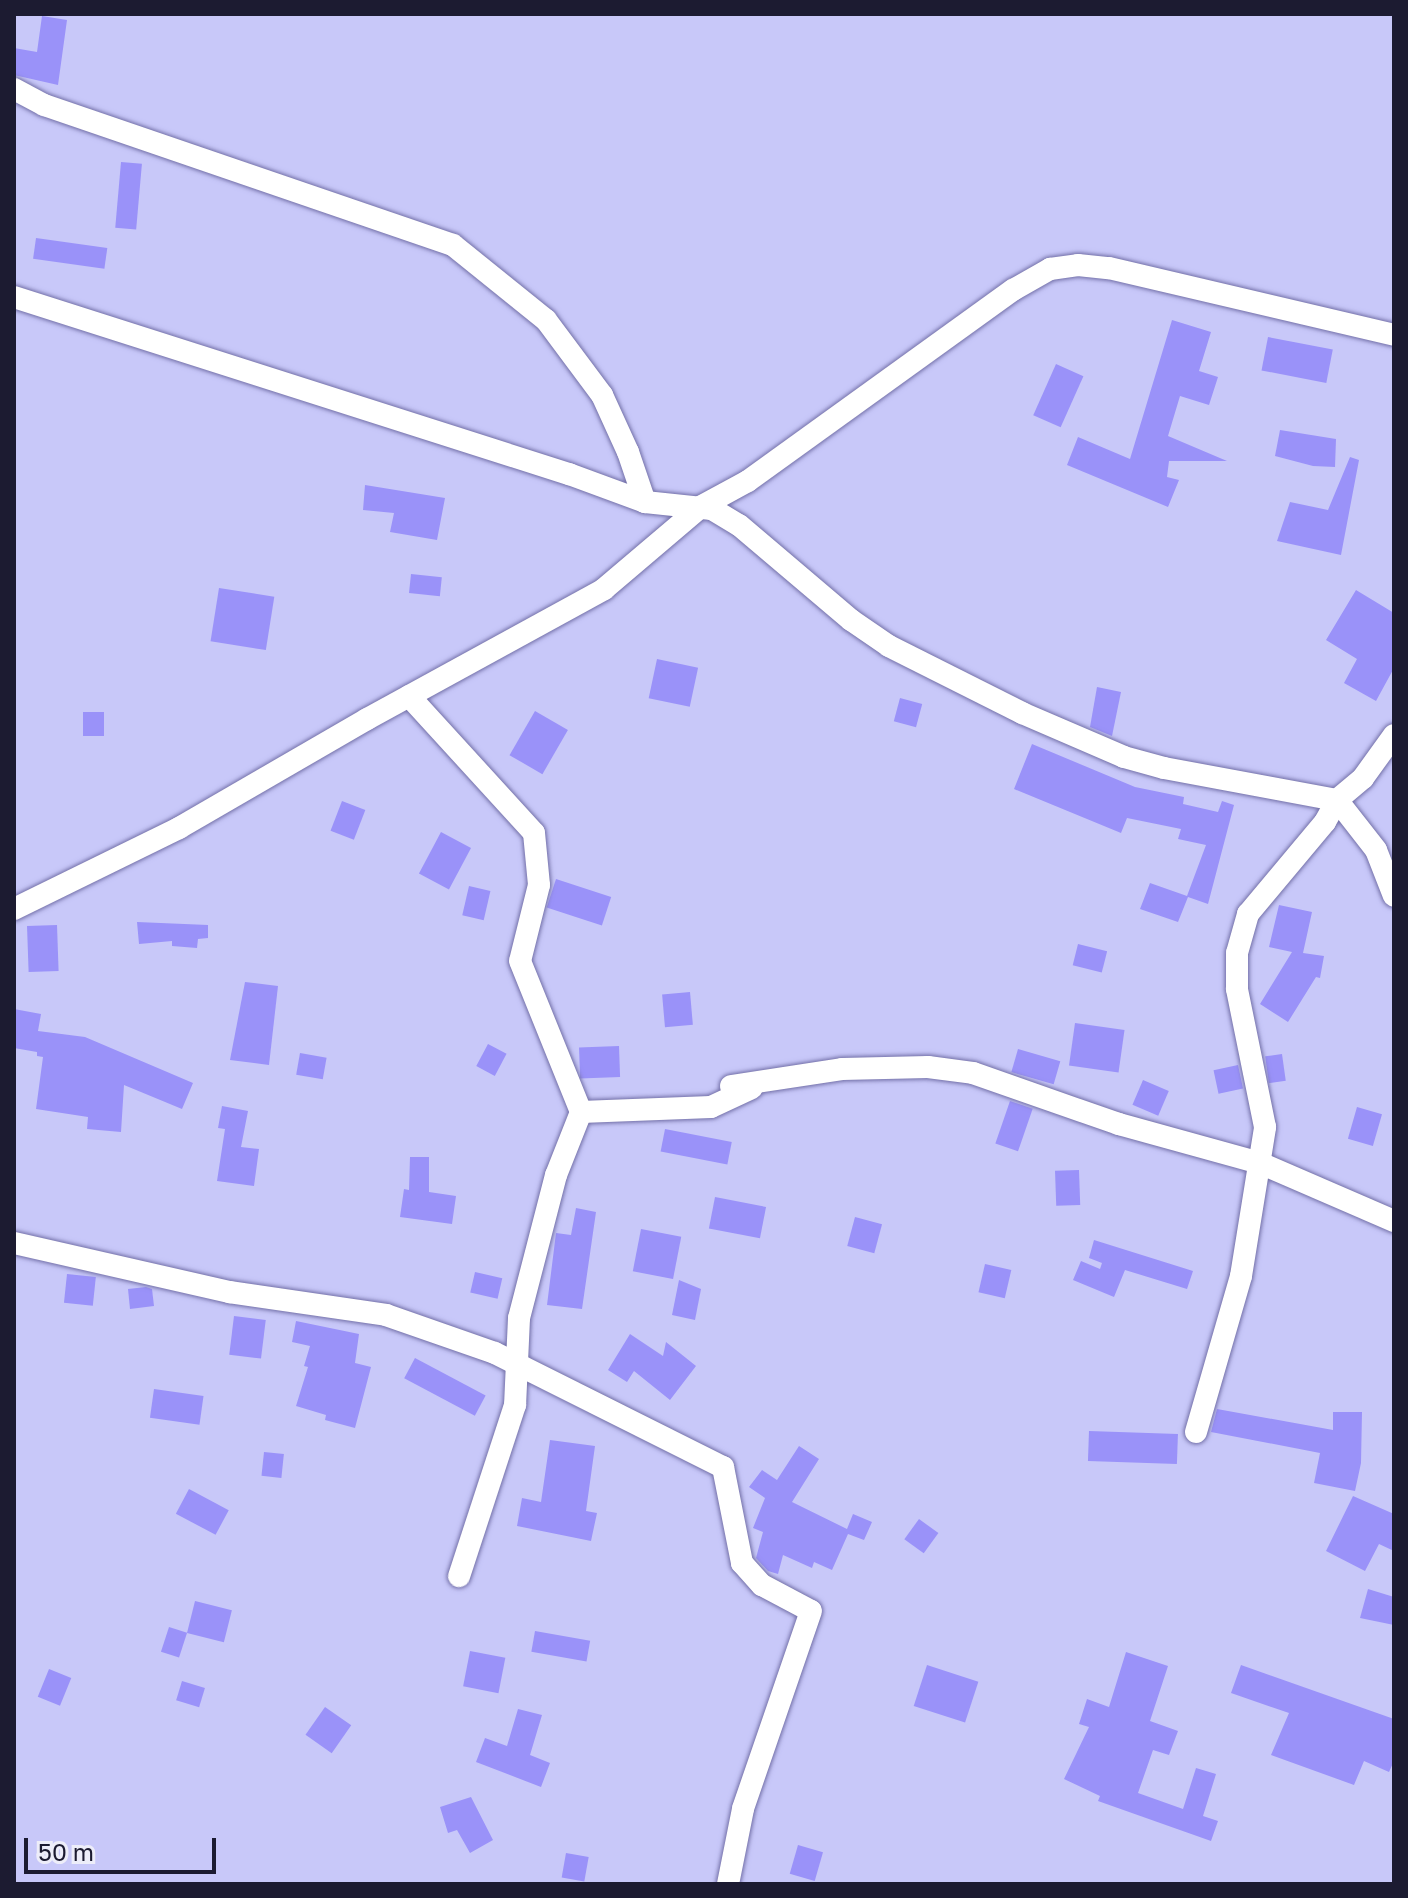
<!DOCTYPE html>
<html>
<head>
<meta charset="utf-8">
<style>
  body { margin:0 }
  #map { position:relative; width:1408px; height:1898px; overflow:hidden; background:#c8c8f9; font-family:"Golos Text",sans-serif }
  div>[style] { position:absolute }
  .building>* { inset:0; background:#9a92f9; transform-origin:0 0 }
  .roads { filter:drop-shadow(0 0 2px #7370a8) drop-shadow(0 0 2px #7370a8) }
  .minor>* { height:22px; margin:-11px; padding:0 11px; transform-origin:11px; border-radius:11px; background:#fff }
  span { translate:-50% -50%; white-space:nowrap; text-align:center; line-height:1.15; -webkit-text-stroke:6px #ededf9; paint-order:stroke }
  .frame { position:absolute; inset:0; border:16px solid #1c1b31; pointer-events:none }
  .scale { position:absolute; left:24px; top:1838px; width:192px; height:36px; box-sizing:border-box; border:4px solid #1c1b31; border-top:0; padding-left:10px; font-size:24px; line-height:28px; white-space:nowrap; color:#1c1b31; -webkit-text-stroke:6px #ededf9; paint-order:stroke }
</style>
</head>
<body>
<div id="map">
  <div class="building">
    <div style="clip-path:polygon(42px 16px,67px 20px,58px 85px,14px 75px,14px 48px,37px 52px)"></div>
    <div style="left:121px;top:162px;width:21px;height:66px;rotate:5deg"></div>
    <div style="left:36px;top:238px;width:72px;height:21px;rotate:8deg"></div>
    <div style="clip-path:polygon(1172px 320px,1211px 332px,1199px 371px,1218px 377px,1209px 405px,1180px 396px,1168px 436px,1227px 461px,1169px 461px,1167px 477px,1179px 480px,1168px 507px,1067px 465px,1078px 437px,1130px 459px)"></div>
    <div style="left:1268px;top:337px;width:66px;height:34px;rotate:11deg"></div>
    <div style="left:1056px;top:364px;width:30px;height:56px;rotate:24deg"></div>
    <div style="clip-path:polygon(1280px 430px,1336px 439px,1335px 467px,1313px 466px,1275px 456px)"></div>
    <div style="clip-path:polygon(1350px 457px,1359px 460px,1341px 555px,1277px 541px,1290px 502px,1328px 510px)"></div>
    <div style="clip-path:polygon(365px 485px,445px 498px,437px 540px,390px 532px,394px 513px,363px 510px)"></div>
    <div style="left:411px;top:574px;width:31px;height:19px;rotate:6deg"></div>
    <div style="left:219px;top:588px;width:56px;height:54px;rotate:9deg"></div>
    <div style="clip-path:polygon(1356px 590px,1394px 613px,1394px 668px,1376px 701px,1344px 683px,1357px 659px,1326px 640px)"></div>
    <div style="left:657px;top:659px;width:42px;height:40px;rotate:12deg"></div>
    <div style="clip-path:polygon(1097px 687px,1121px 692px,1112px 736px,1090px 727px)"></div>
    <div style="left:900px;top:698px;width:23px;height:24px;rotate:15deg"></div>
    <div style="left:535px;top:711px;width:38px;height:51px;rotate:30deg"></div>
    <div style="left:83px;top:712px;width:21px;height:24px"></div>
    <div style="clip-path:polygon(1032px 744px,1135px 787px,1184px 797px,1183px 804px,1218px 812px,1222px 801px,1234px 805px,1208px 904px,1188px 897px,1178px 922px,1140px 909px,1150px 883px,1187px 896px,1206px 845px,1178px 839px,1181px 829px,1127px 818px,1121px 833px,1014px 789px)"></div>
    <div style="left:342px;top:801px;width:25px;height:32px;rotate:21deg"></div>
    <div style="left:441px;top:832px;width:34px;height:47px;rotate:28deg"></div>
    <div style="left:556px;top:879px;width:58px;height:30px;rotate:18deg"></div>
    <div style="left:469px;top:886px;width:22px;height:30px;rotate:13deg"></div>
    <div style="clip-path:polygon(1279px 905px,1312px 912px,1303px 953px,1324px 956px,1320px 978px,1316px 977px,1288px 1022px,1260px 1004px,1292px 952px,1269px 947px)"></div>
    <div style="clip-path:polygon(137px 922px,208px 925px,208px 938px,198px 939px,197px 948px,172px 946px,172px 941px,139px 944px)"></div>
    <div style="left:57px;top:925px;width:46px;height:30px;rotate:88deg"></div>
    <div style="left:1078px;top:944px;width:30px;height:22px;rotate:14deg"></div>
    <div style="clip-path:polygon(245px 982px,278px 986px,269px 1065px,230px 1060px)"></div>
    <div style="left:690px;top:992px;width:33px;height:28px;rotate:85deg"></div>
    <div style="clip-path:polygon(14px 1009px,41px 1014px,38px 1031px,85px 1037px,193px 1083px,182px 1109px,124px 1085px,121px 1132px,87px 1129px,88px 1117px,36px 1109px,43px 1057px,37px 1056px,37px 1052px,14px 1048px)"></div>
    <div style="left:1075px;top:1023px;width:50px;height:43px;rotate:8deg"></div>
    <div style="left:488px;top:1044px;width:21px;height:25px;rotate:28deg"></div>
    <div style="left:619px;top:1046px;width:31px;height:40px;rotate:88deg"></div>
    <div style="left:1018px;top:1049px;width:44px;height:24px;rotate:16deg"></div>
    <div style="left:300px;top:1053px;width:27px;height:22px;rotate:10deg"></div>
    <div style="left:1282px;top:1054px;width:27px;height:17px;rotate:82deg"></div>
    <div style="left:1238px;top:1065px;width:24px;height:25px;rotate:78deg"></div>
    <div style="left:1143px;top:1080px;width:28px;height:27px;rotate:23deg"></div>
    <div style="left:1010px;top:1101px;width:24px;height:45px;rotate:19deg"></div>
    <div style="clip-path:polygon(222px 1106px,248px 1111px,241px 1147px,259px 1149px,254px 1186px,217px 1181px,225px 1129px,218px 1128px)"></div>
    <div style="left:1357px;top:1107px;width:26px;height:33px;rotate:16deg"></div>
    <div style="left:665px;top:1129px;width:68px;height:23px;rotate:11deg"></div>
    <div style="clip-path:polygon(410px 1157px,429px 1157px,429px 1192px,456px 1196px,452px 1224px,400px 1217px,404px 1189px,409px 1190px)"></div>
    <div style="left:1079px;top:1170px;width:35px;height:24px;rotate:88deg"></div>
    <div style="left:715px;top:1197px;width:52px;height:32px;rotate:11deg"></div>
    <div style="clip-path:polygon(576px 1208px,596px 1212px,582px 1309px,547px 1305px,556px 1233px,571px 1235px)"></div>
    <div style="left:855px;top:1217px;width:28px;height:30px;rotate:15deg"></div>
    <div style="left:641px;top:1229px;width:41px;height:43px;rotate:11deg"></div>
    <div style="clip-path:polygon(1094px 1240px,1193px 1271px,1187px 1289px,1125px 1270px,1114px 1297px,1073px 1280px,1081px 1261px,1100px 1269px,1102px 1263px,1089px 1258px)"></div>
    <div style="left:985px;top:1264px;width:27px;height:29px;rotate:13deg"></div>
    <div style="left:475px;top:1272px;width:28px;height:21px;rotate:13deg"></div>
    <div style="left:67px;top:1274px;width:29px;height:29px;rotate:6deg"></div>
    <div style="clip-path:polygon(679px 1280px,701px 1289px,695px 1320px,672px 1315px)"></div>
    <div style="clip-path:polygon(146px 1287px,152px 1289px,154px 1306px,130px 1309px,128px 1289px)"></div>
    <div style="left:234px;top:1316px;width:32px;height:39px;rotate:7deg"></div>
    <div style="clip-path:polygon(296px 1321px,359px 1334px,355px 1363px,371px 1367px,355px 1428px,325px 1420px,326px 1415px,296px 1406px,308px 1367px,304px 1366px,310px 1346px,292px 1342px)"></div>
    <div style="clip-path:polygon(630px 1334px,663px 1356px,666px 1342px,696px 1366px,670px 1400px,634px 1371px,627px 1382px,608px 1370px)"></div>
    <div style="left:415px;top:1358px;width:80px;height:23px;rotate:28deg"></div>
    <div style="left:154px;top:1389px;width:50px;height:29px;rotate:8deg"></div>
    <div style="clip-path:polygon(1217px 1409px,1333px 1430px,1333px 1412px,1362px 1412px,1361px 1463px,1355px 1491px,1314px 1483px,1320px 1453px,1211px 1432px)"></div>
    <div style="left:1089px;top:1431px;width:89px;height:30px;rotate:2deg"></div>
    <div style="clip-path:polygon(550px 1440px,595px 1446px,586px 1511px,597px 1513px,591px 1541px,517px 1526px,522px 1498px,541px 1502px)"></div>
    <div style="clip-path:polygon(799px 1446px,819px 1459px,792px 1502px,847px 1529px,853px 1514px,872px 1522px,864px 1540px,848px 1534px,832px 1570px,814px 1562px,812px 1568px,783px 1555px,778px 1574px,768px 1571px,756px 1558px,763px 1532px,753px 1528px,765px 1498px,749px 1487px,762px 1470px,777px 1480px)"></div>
    <div style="left:264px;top:1452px;width:20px;height:24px;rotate:6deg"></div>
    <div style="left:189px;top:1489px;width:45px;height:28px;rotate:28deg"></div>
    <div style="clip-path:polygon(1353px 1496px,1394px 1514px,1394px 1551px,1379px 1544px,1365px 1571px,1326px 1551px)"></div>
    <div style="left:919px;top:1519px;width:24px;height:25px;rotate:36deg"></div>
    <div style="clip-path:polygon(1368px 1589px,1394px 1597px,1394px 1625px,1360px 1618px)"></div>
    <div style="left:195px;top:1601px;width:38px;height:33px;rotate:14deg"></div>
    <div style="left:169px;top:1627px;width:19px;height:26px;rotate:18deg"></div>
    <div style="left:535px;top:1631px;width:56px;height:21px;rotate:10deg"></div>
    <div style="left:470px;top:1651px;width:36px;height:36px;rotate:11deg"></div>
    <div style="clip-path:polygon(1126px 1652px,1168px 1666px,1150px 1721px,1178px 1731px,1169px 1755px,1153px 1750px,1138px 1793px,1183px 1809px,1196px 1768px,1216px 1774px,1203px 1816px,1218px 1821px,1211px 1841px,1098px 1801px,1100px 1796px,1064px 1779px,1089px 1727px,1079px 1724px,1087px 1699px,1109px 1707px)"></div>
    <div style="left:927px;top:1665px;width:54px;height:43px;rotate:18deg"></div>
    <div style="clip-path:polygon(1241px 1665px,1394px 1719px,1394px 1761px,1389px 1772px,1364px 1761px,1354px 1785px,1271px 1755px,1289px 1713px,1231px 1693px)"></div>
    <div style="left:49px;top:1669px;width:24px;height:30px;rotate:22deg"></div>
    <div style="left:182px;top:1681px;width:24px;height:20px;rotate:17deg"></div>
    <div style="left:325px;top:1707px;width:32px;height:34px;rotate:35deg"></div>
    <div style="clip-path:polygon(518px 1709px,542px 1715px,530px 1755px,550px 1763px,541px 1787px,476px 1762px,485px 1738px,507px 1746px)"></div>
    <div style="clip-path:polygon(471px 1797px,493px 1840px,470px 1853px,457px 1830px,448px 1833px,440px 1807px)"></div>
    <div style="left:798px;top:1845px;width:26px;height:30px;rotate:16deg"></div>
    <div style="left:566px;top:1853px;width:23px;height:25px;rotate:10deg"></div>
  </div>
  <div class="roads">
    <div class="minor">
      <div style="left:14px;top:89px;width:34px;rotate:28deg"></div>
      <div style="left:44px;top:105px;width:432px;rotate:18.9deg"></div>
      <div style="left:453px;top:245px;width:119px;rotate:38.9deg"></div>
      <div style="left:546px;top:320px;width:94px;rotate:53.3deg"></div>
      <div style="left:602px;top:395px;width:63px;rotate:65.5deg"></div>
      <div style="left:628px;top:452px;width:53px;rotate:71.2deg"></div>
      <div style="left:14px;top:297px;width:583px;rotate:17.69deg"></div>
      <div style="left:569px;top:474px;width:81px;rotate:20.2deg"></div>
      <div style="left:645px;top:502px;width:67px;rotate:6deg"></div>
      <div style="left:712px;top:509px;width:31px;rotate:31deg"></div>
      <div style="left:739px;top:525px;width:147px;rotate:40.3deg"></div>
      <div style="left:851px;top:620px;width:46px;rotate:34.4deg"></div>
      <div style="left:889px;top:646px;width:149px;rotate:26.7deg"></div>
      <div style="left:1022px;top:713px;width:111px;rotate:23.3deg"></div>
      <div style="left:1124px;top:757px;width:41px;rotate:15.4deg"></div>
      <div style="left:1164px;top:768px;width:176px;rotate:10.5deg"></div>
      <div style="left:1337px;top:800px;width:63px;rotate:52deg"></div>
      <div style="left:1376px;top:850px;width:49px;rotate:68.6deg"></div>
      <div style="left:409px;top:696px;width:185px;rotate:47.6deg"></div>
      <div style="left:534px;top:833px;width:52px;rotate:84.5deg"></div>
      <div style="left:539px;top:885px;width:78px;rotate:104deg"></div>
      <div style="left:520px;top:961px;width:163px;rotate:68deg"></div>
      <div style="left:581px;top:1112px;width:68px;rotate:111.6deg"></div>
      <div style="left:556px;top:1175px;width:148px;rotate:104.5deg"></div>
      <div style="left:519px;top:1318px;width:87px;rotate:92.6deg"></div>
      <div style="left:515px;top:1405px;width:180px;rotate:108.1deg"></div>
      <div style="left:14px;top:909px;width:184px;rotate:-26.1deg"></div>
      <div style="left:179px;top:828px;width:217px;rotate:-30.1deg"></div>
      <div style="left:367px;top:719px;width:270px;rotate:-28.7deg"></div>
      <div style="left:604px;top:589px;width:128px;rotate:-40.3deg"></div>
      <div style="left:702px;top:506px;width:52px;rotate:-28.5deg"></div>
      <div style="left:748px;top:481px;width:327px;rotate:-35.8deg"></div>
      <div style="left:1013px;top:290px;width:43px;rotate:-29.6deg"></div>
      <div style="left:1050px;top:269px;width:28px;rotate:-8deg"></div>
      <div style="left:1078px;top:265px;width:31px;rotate:6deg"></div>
      <div style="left:1109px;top:268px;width:293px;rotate:13.2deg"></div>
      <div style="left:731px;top:1086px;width:112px;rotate:-8.7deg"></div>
      <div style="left:842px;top:1069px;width:86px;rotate:-1.3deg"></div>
      <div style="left:928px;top:1067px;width:45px;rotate:7.6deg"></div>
      <div style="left:973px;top:1073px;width:155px;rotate:19.3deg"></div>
      <div style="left:1119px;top:1124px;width:146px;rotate:15.5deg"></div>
      <div style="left:1260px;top:1163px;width:146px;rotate:23.4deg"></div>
      <div style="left:581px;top:1112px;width:130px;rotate:-2.2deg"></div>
      <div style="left:711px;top:1107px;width:45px;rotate:-24.9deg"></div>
      <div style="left:14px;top:1243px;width:221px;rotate:12.8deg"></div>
      <div style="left:229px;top:1292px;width:159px;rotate:8.3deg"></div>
      <div style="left:386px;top:1315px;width:115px;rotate:19.2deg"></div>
      <div style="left:495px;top:1353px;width:255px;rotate:26.6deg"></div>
      <div style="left:723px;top:1467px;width:98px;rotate:78.8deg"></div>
      <div style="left:742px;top:1563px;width:30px;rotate:48deg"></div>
      <div style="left:762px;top:1585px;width:55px;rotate:28deg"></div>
      <div style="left:811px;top:1611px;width:209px;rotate:109deg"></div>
      <div style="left:743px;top:1809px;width:76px;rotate:101.3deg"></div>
      <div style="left:1196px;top:1432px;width:162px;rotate:-73.9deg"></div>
      <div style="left:1241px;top:1276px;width:151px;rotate:-80.8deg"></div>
      <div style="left:1265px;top:1127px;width:141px;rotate:-101.5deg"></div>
      <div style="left:1237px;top:989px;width:36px;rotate:-90deg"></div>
      <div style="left:1237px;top:953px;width:41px;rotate:-74.2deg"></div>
      <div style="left:1248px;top:914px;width:120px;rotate:-50.1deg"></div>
      <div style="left:1325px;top:822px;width:25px;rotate:-61deg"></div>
      <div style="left:1337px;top:800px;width:34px;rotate:-40deg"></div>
      <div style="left:1363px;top:778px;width:53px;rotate:-54.2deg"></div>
    </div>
  </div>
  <div class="frame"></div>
  <div class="scale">50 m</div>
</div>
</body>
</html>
